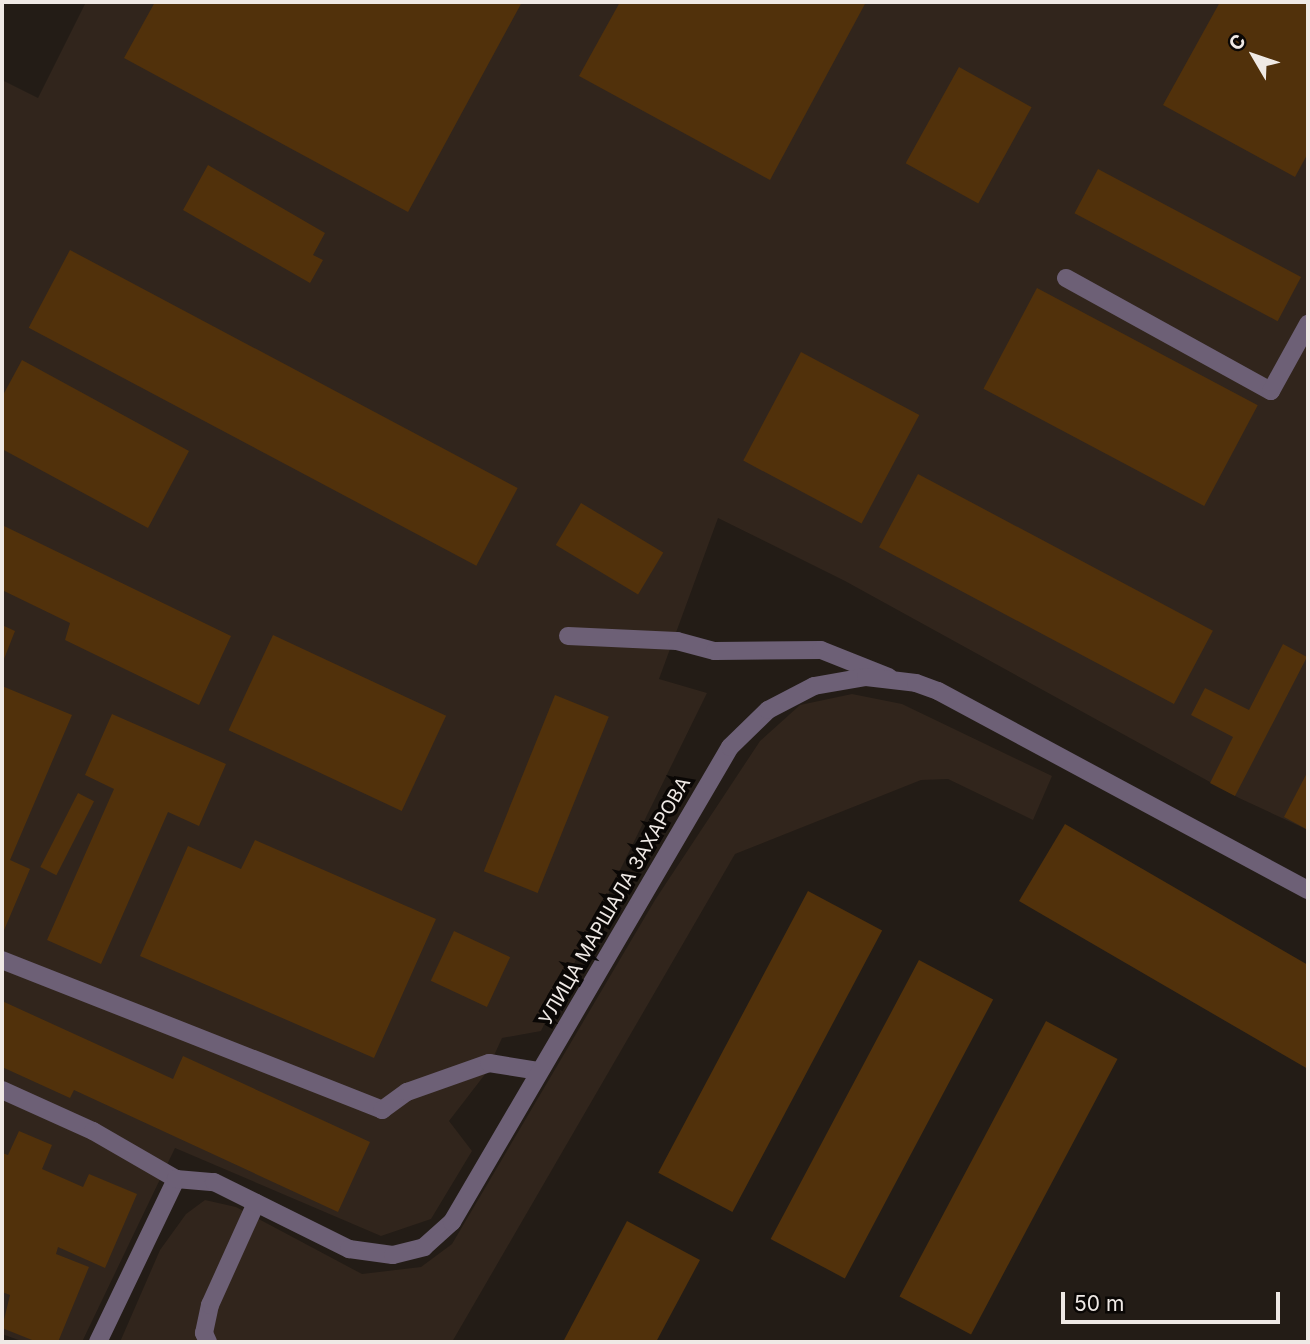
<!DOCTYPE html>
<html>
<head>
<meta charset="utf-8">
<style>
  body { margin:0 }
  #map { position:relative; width:1310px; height:1344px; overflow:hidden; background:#231c16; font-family:Inter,sans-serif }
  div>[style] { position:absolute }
  .built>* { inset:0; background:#31251c }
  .building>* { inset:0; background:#51310b; transform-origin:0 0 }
  .lane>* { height:18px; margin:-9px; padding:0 9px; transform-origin:9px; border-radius:9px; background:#6d6076 }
  .street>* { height:18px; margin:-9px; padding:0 9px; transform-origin:9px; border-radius:9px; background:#6d6076 }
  span { translate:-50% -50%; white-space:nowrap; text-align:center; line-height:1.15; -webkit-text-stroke:7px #0a0705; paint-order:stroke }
  .street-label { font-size:19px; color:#efe9e5 }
  .frame { position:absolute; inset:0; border:4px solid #efe9e5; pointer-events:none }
  .north { position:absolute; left:1219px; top:21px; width:70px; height:70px; -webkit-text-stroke:5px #0a0705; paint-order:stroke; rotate:309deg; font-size:19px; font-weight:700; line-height:28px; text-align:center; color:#efe9e5 }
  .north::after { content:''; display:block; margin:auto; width:24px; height:32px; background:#efe9e5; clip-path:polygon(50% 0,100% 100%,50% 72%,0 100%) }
  .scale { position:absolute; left:1061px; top:1292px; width:219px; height:32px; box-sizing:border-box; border:4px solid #efe9e5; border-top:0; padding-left:9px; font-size:21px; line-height:24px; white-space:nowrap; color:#efe9e5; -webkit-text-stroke:5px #0a0705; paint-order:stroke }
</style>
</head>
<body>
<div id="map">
  <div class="built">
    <div style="clip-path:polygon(86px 2px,1308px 2px,1308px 830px,1239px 798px,845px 581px,718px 518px,659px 679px,707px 693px,541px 1031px,502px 1038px,486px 1073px,449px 1121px,472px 1151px,431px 1219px,381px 1236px,175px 1148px,82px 1342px,24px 1342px,2px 1334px,2px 80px,38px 98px)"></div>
    <div style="clip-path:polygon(852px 694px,902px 704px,1052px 776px,1033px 820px,948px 779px,921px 780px,735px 854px,452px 1342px,120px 1342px,160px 1250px,186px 1214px,205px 1200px,236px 1207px,362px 1274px,421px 1267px,452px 1244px,655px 900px,760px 741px,800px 705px)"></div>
  </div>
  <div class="building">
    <div style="clip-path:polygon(155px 2px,522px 2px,408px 212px,124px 58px)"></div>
    <div style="clip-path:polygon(620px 2px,866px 2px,770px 180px,579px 76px)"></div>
    <div style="clip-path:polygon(1220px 2px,1308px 2px,1308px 153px,1295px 177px,1163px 105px)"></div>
    <div style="left:959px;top:67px;width:83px;height:110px;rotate:29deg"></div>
    <div style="clip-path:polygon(208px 165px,325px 233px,313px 255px,323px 260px,310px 283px,183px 210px)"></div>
    <div style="left:1098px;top:169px;width:230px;height:50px;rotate:28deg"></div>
    <div style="left:70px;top:250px;width:507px;height:88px;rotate:28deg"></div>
    <div style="left:1037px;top:288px;width:250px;height:114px;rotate:28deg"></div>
    <div style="left:801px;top:352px;width:134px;height:123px;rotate:28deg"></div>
    <div style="clip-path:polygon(22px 360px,189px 451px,148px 528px,2px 449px,2px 397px)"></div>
    <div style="left:918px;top:474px;width:334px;height:83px;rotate:28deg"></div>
    <div style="left:581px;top:503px;width:96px;height:49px;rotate:31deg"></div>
    <div style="clip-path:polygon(2px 525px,231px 636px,199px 705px,65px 640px,70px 623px,2px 590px)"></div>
    <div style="clip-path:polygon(2px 625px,15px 631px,2px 664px)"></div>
    <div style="left:273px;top:635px;width:191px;height:105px;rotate:25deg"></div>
    <div style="clip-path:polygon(1283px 644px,1307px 657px,1235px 796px,1210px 783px,1233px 737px,1191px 715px,1205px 688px,1249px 710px)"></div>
    <div style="clip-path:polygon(2px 686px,72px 715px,10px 860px,30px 869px,2px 935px)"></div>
    <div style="left:555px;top:695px;width:58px;height:190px;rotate:22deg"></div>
    <div style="clip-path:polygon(112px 714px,226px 764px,199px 826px,168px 812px,101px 964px,47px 940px,114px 789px,85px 775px)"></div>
    <div style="clip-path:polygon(1308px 771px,1308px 830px,1284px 817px)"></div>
    <div style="left:78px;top:793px;width:18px;height:83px;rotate:27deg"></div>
    <div style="clip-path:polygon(1065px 824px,1308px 965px,1308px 1069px,1019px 901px)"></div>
    <div style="clip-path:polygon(255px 840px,436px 919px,374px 1058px,140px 956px,188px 846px,241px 869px)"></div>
    <div style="left:808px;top:891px;width:84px;height:319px;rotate:28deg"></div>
    <div style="left:454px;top:931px;width:62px;height:55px;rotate:25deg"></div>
    <div style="left:919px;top:960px;width:84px;height:316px;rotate:28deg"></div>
    <div style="clip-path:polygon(2px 1001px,173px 1079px,183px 1056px,370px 1142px,338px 1212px,74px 1090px,70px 1098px,2px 1067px)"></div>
    <div style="left:1046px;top:1021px;width:81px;height:312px;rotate:28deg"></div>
    <div style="clip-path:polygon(19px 1131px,52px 1145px,42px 1169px,83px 1187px,89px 1174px,137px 1194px,105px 1268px,58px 1247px,56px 1254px,89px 1267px,58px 1342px,37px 1342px,2px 1328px,10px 1295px,2px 1292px,2px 1153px,8px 1155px)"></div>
    <div style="clip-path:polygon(627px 1221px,700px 1260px,656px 1342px,563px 1342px)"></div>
  </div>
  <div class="lane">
    <div style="left:1066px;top:278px;width:234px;rotate:28.9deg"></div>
    <div style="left:1271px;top:391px;width:77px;rotate:-61.1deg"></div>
    <div style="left:568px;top:636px;width:109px;rotate:2.6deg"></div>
    <div style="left:677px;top:641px;width:39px;rotate:15deg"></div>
    <div style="left:715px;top:651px;width:106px;rotate:-0.5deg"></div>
    <div style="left:821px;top:650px;width:73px;rotate:21.7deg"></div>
    <div style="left:2px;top:960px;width:409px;rotate:21.5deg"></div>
    <div style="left:382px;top:1110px;width:31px;rotate:-36deg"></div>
    <div style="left:407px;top:1092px;width:87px;rotate:-19.5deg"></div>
    <div style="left:489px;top:1063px;width:51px;rotate:9.1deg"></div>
    <div style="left:2px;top:1090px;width:100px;rotate:24.3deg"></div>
    <div style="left:93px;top:1131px;width:96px;rotate:30deg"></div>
    <div style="left:208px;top:1342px;width:10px;rotate:-114deg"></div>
    <div style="left:204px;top:1333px;width:29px;rotate:-78deg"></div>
    <div style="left:210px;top:1305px;width:112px;rotate:-65.7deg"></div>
  </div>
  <div class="street">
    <div style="left:98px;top:1342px;width:181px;rotate:-64.4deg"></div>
    <div style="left:176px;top:1179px;width:38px;rotate:5deg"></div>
    <div style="left:214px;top:1182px;width:151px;rotate:26.4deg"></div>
    <div style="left:349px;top:1249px;width:44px;rotate:7.8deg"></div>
    <div style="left:393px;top:1255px;width:32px;rotate:-14deg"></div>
    <div style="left:424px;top:1247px;width:38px;rotate:-42deg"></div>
    <div style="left:452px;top:1222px;width:550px;rotate:-59.66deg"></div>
    <div style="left:730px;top:747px;width:53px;rotate:-44.2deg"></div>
    <div style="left:768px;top:710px;width:52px;rotate:-27.6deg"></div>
    <div style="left:814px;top:686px;width:53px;rotate:-9.8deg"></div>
    <div style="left:866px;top:677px;width:50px;rotate:6.8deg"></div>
    <div style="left:916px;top:683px;width:23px;rotate:20deg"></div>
    <div style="left:938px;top:691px;width:420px;rotate:28.3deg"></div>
  </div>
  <div class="street-label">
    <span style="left:615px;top:901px;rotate:-60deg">УЛИЦА МАРШАЛА ЗАХАРОВА</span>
  </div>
  <div class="frame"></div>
  <div class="north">С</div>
  <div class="scale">50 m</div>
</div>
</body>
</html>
